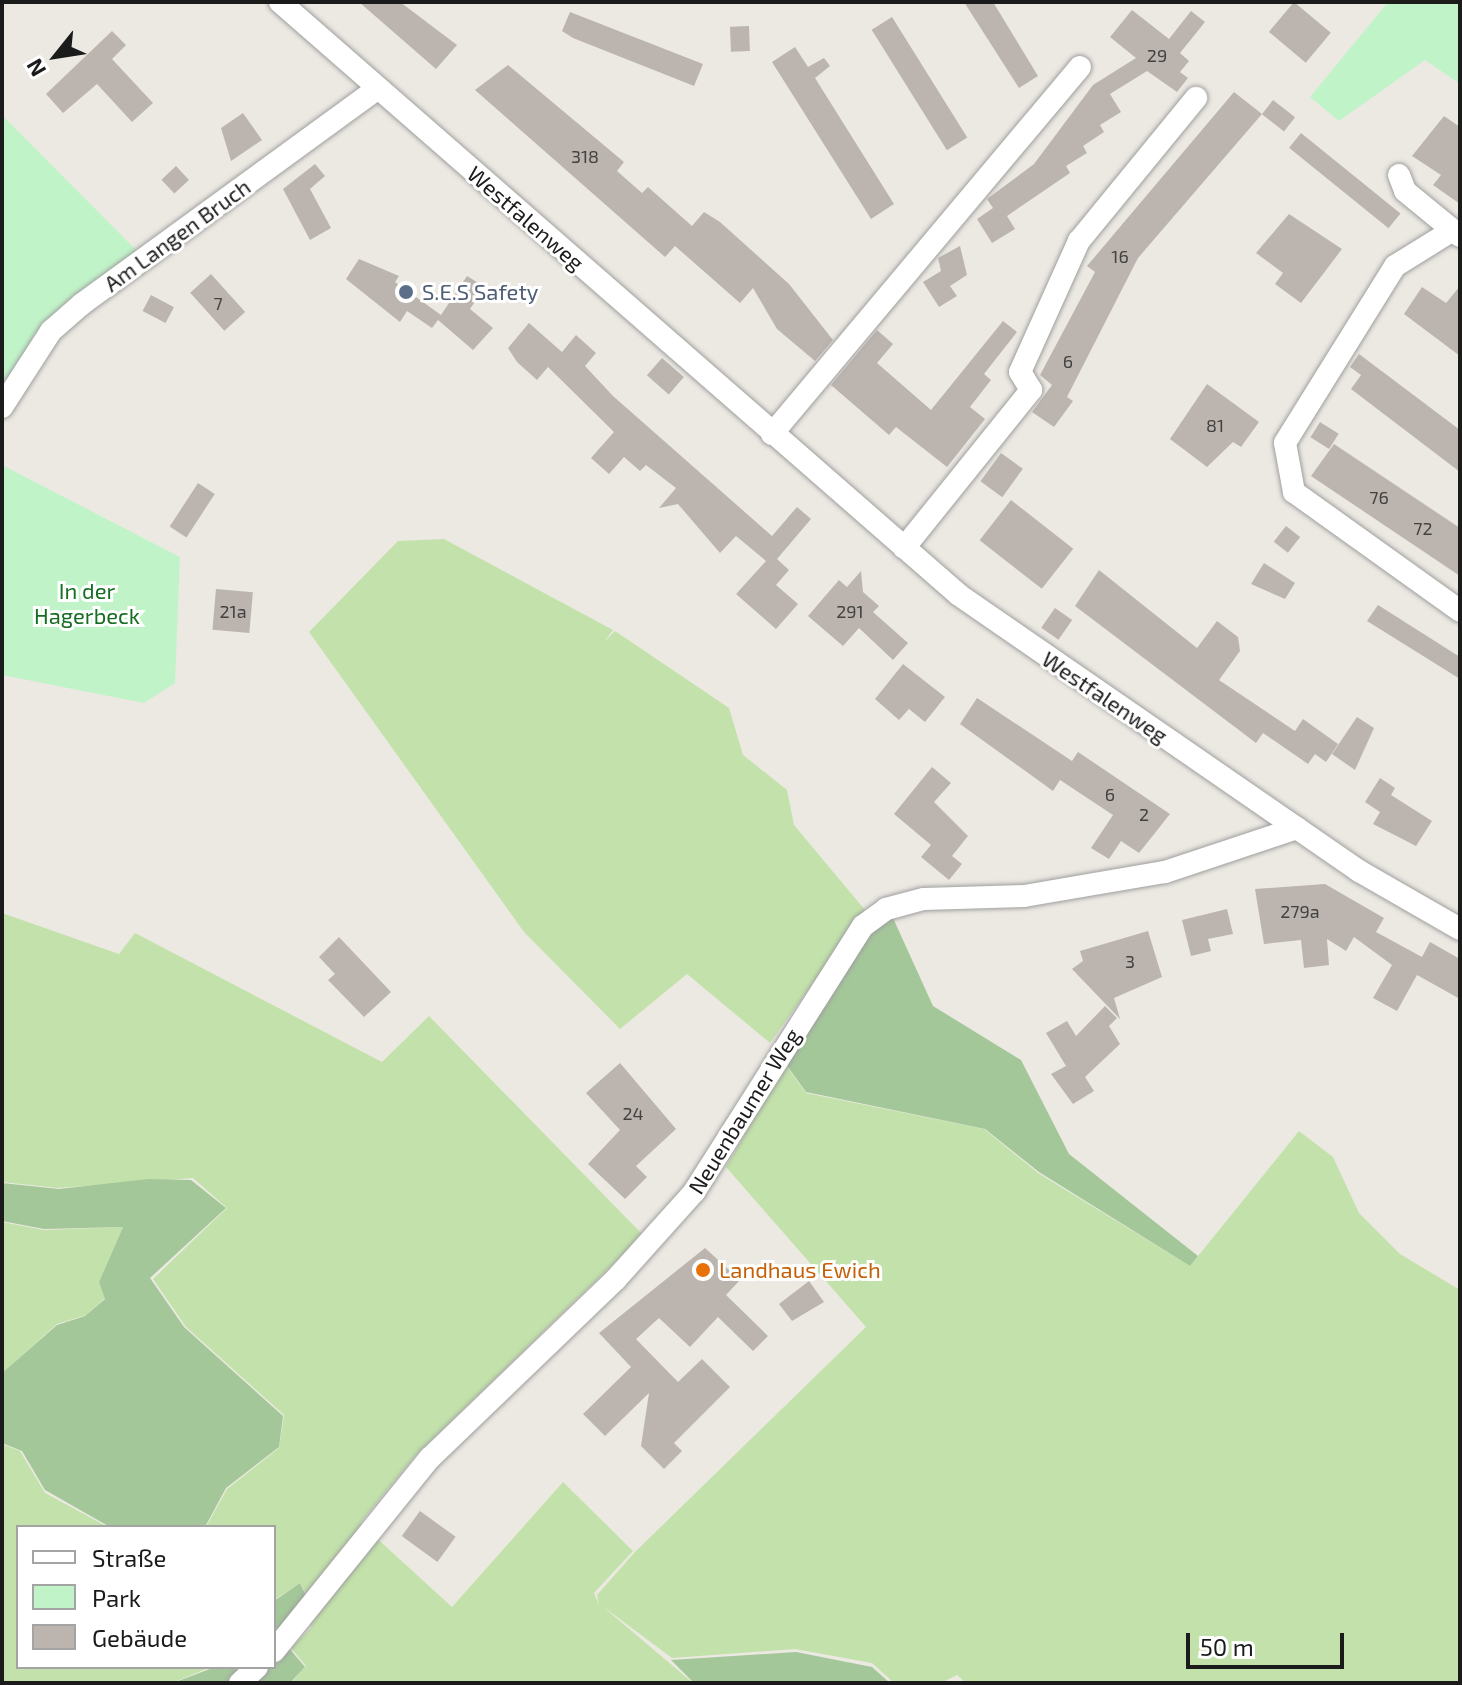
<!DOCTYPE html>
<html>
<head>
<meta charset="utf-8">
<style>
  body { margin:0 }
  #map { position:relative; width:1462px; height:1685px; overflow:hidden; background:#ece9e2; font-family:"Exo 2",sans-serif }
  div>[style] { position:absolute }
  .grass>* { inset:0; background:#c3e2ab }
  .forest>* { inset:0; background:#a4c79a }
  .park>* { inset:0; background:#c1f3c9 }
  .building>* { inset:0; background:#bcb5af; transform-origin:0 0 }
  .roads { filter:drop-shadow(0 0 2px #9f9f9f) drop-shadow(0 0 2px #9f9f9f) }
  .street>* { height:22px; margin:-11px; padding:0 11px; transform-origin:11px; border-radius:11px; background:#fff }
  .dots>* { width:22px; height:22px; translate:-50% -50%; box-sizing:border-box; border:4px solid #fff; border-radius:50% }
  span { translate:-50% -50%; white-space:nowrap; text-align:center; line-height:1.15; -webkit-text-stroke:6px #fff; paint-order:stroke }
  .number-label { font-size:18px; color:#434240 }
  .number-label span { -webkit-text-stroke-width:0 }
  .street-label { font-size:22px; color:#1b1b1b }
  .service-label { font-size:22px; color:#4e5e75 }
  .left { translate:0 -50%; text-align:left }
  .park-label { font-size:22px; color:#156e22 }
  .food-label { font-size:22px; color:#c56008 }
  .frame { position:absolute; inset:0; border:4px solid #1b1b1b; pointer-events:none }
  .legend { position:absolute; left:16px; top:1525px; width:260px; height:144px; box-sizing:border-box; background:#fff; border:2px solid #a4a4a4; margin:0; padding:10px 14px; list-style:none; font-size:24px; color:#1b1b1b }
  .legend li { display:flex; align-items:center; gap:16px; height:40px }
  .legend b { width:40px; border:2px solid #a4a4a4 }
  .north { position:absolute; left:16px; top:16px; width:80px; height:80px; -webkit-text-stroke:6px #fff; paint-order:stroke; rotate:240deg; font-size:22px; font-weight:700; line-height:32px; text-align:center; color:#1b1b1b }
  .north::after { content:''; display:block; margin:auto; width:28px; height:36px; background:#1b1b1b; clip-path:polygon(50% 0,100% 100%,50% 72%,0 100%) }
  .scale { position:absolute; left:1186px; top:1633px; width:158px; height:36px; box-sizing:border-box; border:4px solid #1b1b1b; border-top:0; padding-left:10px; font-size:24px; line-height:28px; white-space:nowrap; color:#1b1b1b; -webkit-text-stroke:6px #fff; paint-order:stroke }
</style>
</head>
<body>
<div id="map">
  <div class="grass">
    <div style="clip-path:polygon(444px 539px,613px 630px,604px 642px,615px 631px,729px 708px,743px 755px,787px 790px,794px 825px,865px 910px,770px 1043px,687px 974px,620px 1029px,524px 932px,309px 632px,398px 541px)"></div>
    <div style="clip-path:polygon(2px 913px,119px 954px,135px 933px,382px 1062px,429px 1016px,643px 1235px,416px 1455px,360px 1523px,452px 1607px,563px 1482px,633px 1551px,594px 1593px,599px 1605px,597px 1595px,635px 1552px,866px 1327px,726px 1167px,785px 1064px,806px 1093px,984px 1129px,1038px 1173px,1190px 1266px,1299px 1131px,1333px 1157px,1359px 1213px,1400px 1254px,1460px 1290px,1460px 1683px,966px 1683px,957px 1675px,941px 1683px,894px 1683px,872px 1663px,795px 1649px,672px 1658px,601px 1605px,693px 1683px,291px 1683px,306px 1666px,291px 1648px,311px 1628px,310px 1601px,300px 1583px,274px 1600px,274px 1527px,206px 1527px,227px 1489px,279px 1448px,284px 1415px,186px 1327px,153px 1279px,227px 1208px,193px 1178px,58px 1188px,2px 1182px)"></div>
    <div style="clip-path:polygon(2px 1222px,44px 1230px,123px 1227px,99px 1282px,105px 1298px,86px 1315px,57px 1324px,2px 1373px)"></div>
    <div style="clip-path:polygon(2px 1444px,20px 1451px,45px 1493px,108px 1527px,18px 1527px,18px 1667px,211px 1667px,172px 1683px,2px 1683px)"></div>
  </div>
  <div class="forest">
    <div style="clip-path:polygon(893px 918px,933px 1006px,1021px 1060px,1069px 1154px,1198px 1256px,1190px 1266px,1039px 1172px,985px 1129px,806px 1092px,785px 1063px,868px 933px)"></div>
    <div style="clip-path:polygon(148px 1179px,191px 1180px,226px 1208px,150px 1278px,184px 1327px,283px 1416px,279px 1447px,226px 1488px,205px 1527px,110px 1527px,45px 1490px,22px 1451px,2px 1443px,2px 1373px,57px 1325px,85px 1316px,105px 1299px,99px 1282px,123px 1227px,44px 1229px,2px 1221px,2px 1183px,59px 1189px)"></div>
    <div style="clip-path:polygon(300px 1583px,309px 1602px,289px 1648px,305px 1667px,290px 1683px,173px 1683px,215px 1667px,274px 1667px,274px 1601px)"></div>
    <div style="clip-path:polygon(796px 1652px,872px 1667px,890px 1683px,694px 1683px,671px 1660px)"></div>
  </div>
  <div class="park">
    <div style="clip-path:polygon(1388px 2px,1460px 2px,1460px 84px,1425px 60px,1339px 121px,1310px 97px)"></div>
    <div style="clip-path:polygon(2px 115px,137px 251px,47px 326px,2px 384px)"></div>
    <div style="clip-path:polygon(2px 465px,180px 557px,175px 683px,144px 703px,2px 675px)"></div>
  </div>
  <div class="building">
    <div style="clip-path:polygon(359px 2px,400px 2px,457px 45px,436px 69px)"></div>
    <div style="clip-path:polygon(964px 2px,993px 2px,1038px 76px,1019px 88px)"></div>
    <div style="left:1294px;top:2px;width:48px;height:39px;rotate:40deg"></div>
    <div style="clip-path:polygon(1132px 10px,1169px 39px,1191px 11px,1205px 22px,1180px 53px,1189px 61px,1180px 72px,1188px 78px,1177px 92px,1147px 71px,1110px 94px,1121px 112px,1100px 125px,1104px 132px,1083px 146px,1087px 153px,1066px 166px,1070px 173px,1007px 216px,1015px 229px,992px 243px,977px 219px,993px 208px,987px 199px,1034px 164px,1093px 85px,1136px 58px,1110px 37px)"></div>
    <div style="clip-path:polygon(570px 12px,703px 64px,694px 86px,573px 38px,562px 31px)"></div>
    <div style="left:892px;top:17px;width:142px;height:24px;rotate:58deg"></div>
    <div style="left:749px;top:26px;width:25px;height:19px;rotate:88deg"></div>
    <div style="clip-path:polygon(112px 31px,126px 45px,112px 59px,153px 103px,132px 122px,97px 84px,63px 113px,46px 94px)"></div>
    <div style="clip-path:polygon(795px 47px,808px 67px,824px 58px,830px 66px,815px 78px,894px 204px,871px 219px,772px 62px)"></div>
    <div style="clip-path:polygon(508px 65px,624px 162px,617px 171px,642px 193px,648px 187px,692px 226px,704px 212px,720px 222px,789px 284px,833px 340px,815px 361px,777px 329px,753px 288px,740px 303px,675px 246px,665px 257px,475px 90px)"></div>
    <div style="clip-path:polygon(1234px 92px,1262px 114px,1138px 258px,1067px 397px,1073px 401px,1054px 427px,1032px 412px,1052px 385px,1040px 375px,1095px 272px,1087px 266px)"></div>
    <div style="left:1273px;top:100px;width:28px;height:18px;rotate:38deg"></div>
    <div style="clip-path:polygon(243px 113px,262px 140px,231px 161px,221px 128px)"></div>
    <div style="clip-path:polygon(1444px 116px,1460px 127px,1460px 204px,1433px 185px,1441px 175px,1412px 156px)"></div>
    <div style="left:1301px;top:133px;width:128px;height:19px;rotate:39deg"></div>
    <div style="clip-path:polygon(315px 164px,325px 176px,310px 189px,331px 228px,310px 240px,283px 189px)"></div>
    <div style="left:176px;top:166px;width:19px;height:20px;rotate:47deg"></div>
    <div style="clip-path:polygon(1289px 214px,1342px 249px,1301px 303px,1275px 284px,1283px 273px,1256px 253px)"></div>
    <div style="clip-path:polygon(960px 246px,967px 275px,950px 286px,957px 296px,939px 307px,923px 282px,941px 271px,938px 258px)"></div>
    <div style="clip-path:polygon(359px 259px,399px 276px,395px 282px,441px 315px,467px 276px,485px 287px,470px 309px,493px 328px,473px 350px,438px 320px,432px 328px,407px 311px,400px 322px,346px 279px)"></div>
    <div style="left:211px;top:274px;width:51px;height:28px;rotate:48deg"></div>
    <div style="clip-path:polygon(1460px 286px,1460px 356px,1404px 314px,1422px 287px,1446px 303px)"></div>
    <div style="left:151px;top:295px;width:26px;height:18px;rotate:28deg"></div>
    <div style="clip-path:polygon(1003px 321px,1017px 332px,984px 374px,991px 380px,970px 407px,985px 419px,947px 467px,896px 427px,889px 435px,831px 385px,877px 330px,893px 344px,877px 363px,931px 410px)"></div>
    <div style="clip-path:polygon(529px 323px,562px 352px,576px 335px,596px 353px,585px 366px,613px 396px,772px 536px,797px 507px,811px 519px,777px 559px,789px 570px,776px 585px,798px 604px,776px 629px,736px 594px,766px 561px,736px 536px,720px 553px,678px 504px,659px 508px,676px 488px,646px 465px,640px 471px,624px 457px,609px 474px,591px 458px,614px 432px,548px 367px,537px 380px,517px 362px,508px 348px)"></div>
    <div style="clip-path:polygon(1359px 354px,1460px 430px,1460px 472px,1351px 389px,1361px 375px,1350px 367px)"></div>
    <div style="left:662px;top:358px;width:29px;height:23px;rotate:41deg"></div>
    <div style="clip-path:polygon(1207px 384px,1259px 422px,1241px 447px,1233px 442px,1207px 467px,1170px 439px)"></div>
    <div style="left:1320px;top:422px;width:22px;height:18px;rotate:32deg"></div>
    <div style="clip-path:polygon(1334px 444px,1460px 528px,1460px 576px,1311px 476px)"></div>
    <div style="left:1001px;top:453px;width:27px;height:35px;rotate:36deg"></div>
    <div style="left:198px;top:483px;width:20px;height:52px;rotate:33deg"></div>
    <div style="left:1011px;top:500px;width:79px;height:51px;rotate:38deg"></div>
    <div style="left:1286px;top:526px;width:18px;height:20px;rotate:38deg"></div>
    <div style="clip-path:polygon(1264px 563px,1295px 583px,1285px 599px,1251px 584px)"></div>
    <div style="clip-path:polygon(1099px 570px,1197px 648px,1217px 621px,1238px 637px,1240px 651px,1219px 680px,1295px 731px,1303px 719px,1338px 744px,1326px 762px,1315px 754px,1308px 764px,1263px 733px,1256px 743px,1075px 606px)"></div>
    <div style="clip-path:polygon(861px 571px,863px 592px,879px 606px,873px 612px,908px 643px,893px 660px,859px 628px,843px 646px,808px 616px,839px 580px,847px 587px)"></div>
    <div style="left:216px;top:589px;width:37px;height:41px;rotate:5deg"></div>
    <div style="clip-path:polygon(1378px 605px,1460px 657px,1460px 679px,1367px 621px)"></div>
    <div style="left:1055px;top:608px;width:21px;height:24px;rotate:35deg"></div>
    <div style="clip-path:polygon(903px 664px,945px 697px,925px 722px,909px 709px,899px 720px,875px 699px)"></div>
    <div style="clip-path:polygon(977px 698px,1072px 761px,1078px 752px,1170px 814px,1139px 853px,1121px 841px,1109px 859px,1091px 848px,1113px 815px,1060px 780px,1053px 791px,960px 724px)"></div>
    <div style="clip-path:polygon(1357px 717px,1374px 728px,1355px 770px,1332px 754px)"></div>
    <div style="clip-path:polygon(932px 767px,951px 783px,934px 802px,968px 836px,952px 856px,962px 864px,949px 880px,921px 857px,931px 845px,894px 814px)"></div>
    <div style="clip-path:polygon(1380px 778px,1395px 788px,1391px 795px,1432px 821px,1416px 846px,1373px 824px,1380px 812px,1365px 802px)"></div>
    <div style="clip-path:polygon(1325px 884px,1384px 918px,1376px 932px,1422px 957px,1430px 942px,1460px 959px,1460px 999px,1417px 975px,1397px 1011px,1373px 998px,1392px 965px,1354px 937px,1346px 951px,1327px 939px,1329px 965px,1304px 968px,1301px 940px,1264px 944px,1255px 889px)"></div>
    <div style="clip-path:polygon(1227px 909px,1233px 934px,1208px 939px,1211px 951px,1191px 956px,1182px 920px)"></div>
    <div style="clip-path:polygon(1148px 931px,1162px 977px,1114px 998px,1120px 1019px,1072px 969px,1083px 961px,1080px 951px)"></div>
    <div style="clip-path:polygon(339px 937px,391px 992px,364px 1017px,328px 980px,335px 974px,319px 957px)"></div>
    <div style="clip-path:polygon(1105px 1006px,1117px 1018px,1109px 1026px,1120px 1044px,1085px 1077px,1094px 1091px,1073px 1104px,1051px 1074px,1066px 1066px,1046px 1033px,1067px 1021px,1076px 1036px)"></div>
    <div style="clip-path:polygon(620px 1063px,676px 1129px,636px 1166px,647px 1177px,625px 1199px,588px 1164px,620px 1130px,586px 1093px)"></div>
    <div style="clip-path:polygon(705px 1248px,740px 1280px,726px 1295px,768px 1336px,753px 1351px,718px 1317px,690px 1347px,659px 1318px,636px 1339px,678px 1382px,702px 1359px,730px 1387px,674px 1443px,682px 1451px,664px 1469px,641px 1446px,649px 1393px,605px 1436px,583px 1414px,631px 1367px,599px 1333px)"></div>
    <div style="clip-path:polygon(809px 1281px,824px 1302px,792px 1321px,779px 1304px)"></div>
    <div style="left:420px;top:1511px;width:44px;height:31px;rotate:36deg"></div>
  </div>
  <div class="roads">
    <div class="street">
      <div style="left:280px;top:2px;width:901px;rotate:41.13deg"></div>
      <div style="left:959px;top:595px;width:486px;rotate:34.6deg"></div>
      <div style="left:1359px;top:871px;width:116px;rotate:29.9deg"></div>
      <div style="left:1399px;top:175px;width:17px;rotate:69deg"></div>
      <div style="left:1405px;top:191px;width:71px;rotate:39.3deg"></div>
      <div style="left:1453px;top:230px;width:68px;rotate:148.2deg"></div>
      <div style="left:1395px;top:266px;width:208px;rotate:121.9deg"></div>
      <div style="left:1285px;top:443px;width:50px;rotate:79.6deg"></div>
      <div style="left:1294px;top:492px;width:204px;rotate:35.6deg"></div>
      <div style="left:2px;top:407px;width:90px;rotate:-57.2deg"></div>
      <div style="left:51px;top:331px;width:41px;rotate:-41.1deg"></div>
      <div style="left:82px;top:304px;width:366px;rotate:-36.1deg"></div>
      <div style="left:772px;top:434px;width:479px;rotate:-50deg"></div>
      <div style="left:904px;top:548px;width:203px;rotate:-51.2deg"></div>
      <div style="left:1031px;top:390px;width:21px;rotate:-121deg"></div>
      <div style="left:1020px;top:372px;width:144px;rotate:-65.8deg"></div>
      <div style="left:1079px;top:241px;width:185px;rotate:-50.7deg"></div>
      <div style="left:274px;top:1651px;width:248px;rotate:-51.1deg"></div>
      <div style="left:430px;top:1458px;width:258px;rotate:-43.9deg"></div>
      <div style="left:616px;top:1279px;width:117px;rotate:-48.1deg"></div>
      <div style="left:694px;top:1192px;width:315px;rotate:-57.6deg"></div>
      <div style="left:863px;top:926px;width:29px;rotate:-36deg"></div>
      <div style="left:886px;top:909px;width:39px;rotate:-15deg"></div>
      <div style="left:924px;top:899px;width:100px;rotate:-1.7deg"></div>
      <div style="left:1024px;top:896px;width:143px;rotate:-9.7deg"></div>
      <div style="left:1165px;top:872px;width:139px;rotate:-18.4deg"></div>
      <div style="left:240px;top:1683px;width:23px;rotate:-43deg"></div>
    </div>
  </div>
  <div class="dots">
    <div style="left:406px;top:292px;background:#5c6f8a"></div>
    <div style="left:703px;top:1270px;background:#e8710a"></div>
  </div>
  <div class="number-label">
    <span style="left:1157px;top:55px">29</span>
    <span style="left:585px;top:156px">318</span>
    <span style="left:1120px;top:256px">16</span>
    <span style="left:218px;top:303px">7</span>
    <span style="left:1068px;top:361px">6</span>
    <span style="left:1215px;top:425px">81</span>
    <span style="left:1379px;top:497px">76</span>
    <span style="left:1423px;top:528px">72</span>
    <span style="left:233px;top:611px">21a</span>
    <span style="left:850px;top:611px">291</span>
    <span style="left:1110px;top:794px">6</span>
    <span style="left:1144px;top:814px">2</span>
    <span style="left:1300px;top:911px">279a</span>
    <span style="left:1130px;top:961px">3</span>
    <span style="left:633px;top:1113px">24</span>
  </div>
  <div class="street-label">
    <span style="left:526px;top:218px;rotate:41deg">Westfalenweg</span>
    <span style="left:177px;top:235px;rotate:-36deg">Am Langen Bruch</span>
    <span style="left:1105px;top:697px;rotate:34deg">Westfalenweg</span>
    <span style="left:744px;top:1111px;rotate:-58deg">Neuenbaumer Weg</span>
  </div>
  <div class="service-label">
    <span class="left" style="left:422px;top:292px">S.E.S Safety</span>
  </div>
  <div class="park-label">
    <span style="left:87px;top:603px">In der<br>Hagerbeck</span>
  </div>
  <div class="food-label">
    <span class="left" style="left:719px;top:1270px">Landhaus Ewich</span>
  </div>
  <div class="frame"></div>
  <ul class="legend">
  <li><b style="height:10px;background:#fff"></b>Straße</li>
  <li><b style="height:22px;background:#c1f3c9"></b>Park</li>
  <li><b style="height:22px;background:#bcb5af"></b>Gebäude</li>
  </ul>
  <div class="north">N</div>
  <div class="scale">50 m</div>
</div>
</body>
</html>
